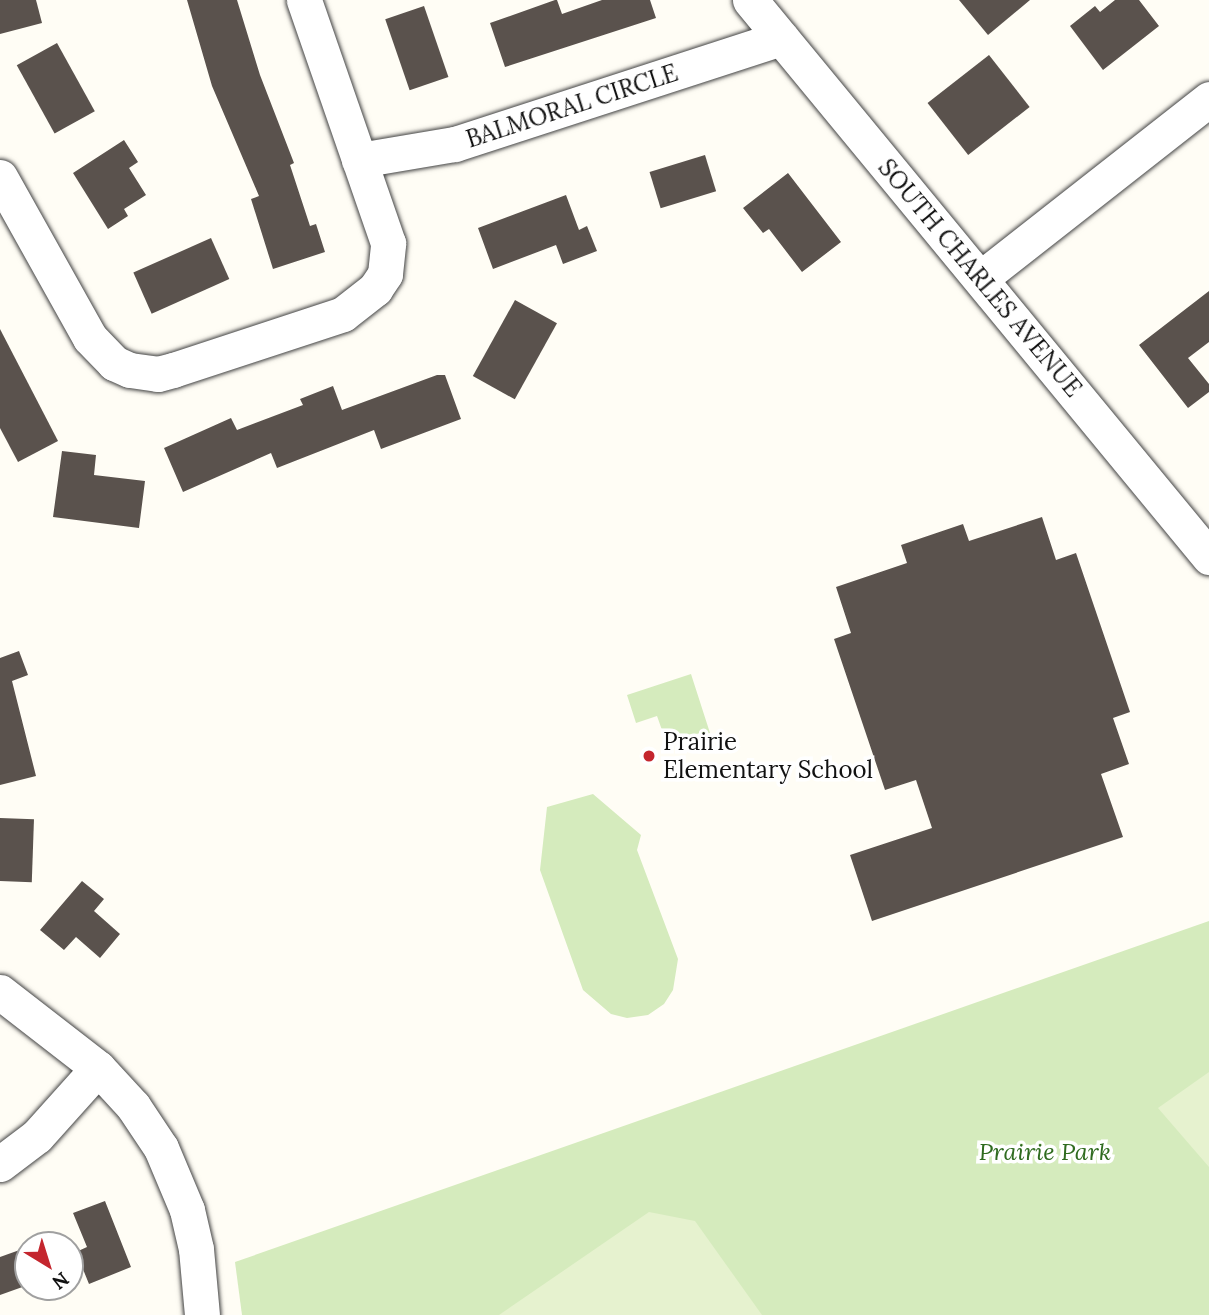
<!DOCTYPE html>
<html>
<head>
<meta charset="utf-8">
<style>
  body { margin:0 }
  #map { position:relative; width:1209px; height:1315px; overflow:hidden; background:#fffdf5; font-family:Lora,serif }
  div>[style] { position:absolute }
  .green>* { inset:0; background:#d5ebbd }
  .pitch>* { inset:0; background:#e6f2cf }
  .building>* { inset:0; background:#5a524d; transform-origin:0 0 }
  .roads { filter:drop-shadow(0 0 2px #444) drop-shadow(0 0 2px #444) }
  .minor>* { height:35px; margin:-17.5px; padding:0 17.5px; transform-origin:17.5px; border-radius:17.5px; background:#fff }
  .dots>* { width:19px; height:19px; translate:-50% -50%; box-sizing:border-box; border:4px solid #fff; border-radius:50% }
  span { translate:-50% -50%; white-space:nowrap; text-align:center; line-height:1.15; -webkit-text-stroke:7px #fff; paint-order:stroke }
  .street-label { font-size:24px; color:#111 }
  .poi-label { font-size:24px; color:#111 }
  .left { translate:0 -50%; text-align:left }
  .park-label { font-size:24px; color:#2f6b1f; font-style:italic }
  .north { position:absolute; left:14px; top:1231px; width:70px; height:70px; box-sizing:border-box; background:#fff; border:2px solid #a0a0a0; border-radius:50%; rotate:142deg; font-size:19px; font-weight:700; line-height:28px; text-align:center; color:#111 }
  .north::after { content:''; display:block; margin:auto; width:24px; height:32px; background:#c4262e; clip-path:polygon(50% 0,100% 100%,50% 72%,0 100%) }
</style>
</head>
<body>
<div id="map">
  <div class="green">
    <div style="clip-path:polygon(691px 674px,710px 733px,668px 747px,657px 716px,636px 723px,627px 695px)"></div>
    <div style="clip-path:polygon(593px 794px,641px 835px,637px 850px,678px 959px,673px 990px,664px 1004px,648px 1015px,627px 1018px,611px 1014px,583px 990px,540px 870px,547px 807px)"></div>
    <div style="clip-path:polygon(1209px 921px,1209px 1315px,242px 1315px,235px 1262px)"></div>
  </div>
  <div class="pitch">
    <div style="clip-path:polygon(1209px 1072px,1209px 1167px,1158px 1108px)"></div>
    <div style="clip-path:polygon(649px 1212px,695px 1221px,762px 1315px,499px 1315px)"></div>
  </div>
  <div class="building">
    <div style="clip-path:polygon(0 0,36px 0,42px 23px,0 34px)"></div>
    <div style="clip-path:polygon(187px 0,237px 0,260px 75px,294px 163px,290px 165px,310px 226px,316px 224px,325px 252px,273px 269px,251px 199px,259px 196px,212px 86px)"></div>
    <div style="clip-path:polygon(555px 0,557px 0,562px 14px,602px 0,650px 0,656px 18px,505px 67px,490px 23px)"></div>
    <div style="clip-path:polygon(959px 0,1030px 0,988px 35px)"></div>
    <div style="clip-path:polygon(1115px 0,1139px 0,1159px 26px,1103px 70px,1070px 26px,1095px 6px,1100px 12px)"></div>
    <div style="left:424px;top:6px;width:75px;height:41px;rotate:71deg"></div>
    <div style="left:57px;top:43px;width:78px;height:46px;rotate:61deg"></div>
    <div style="left:989px;top:55px;width:66px;height:78px;rotate:52deg"></div>
    <div style="clip-path:polygon(124px 140px,138px 162px,129px 168px,146px 195px,124px 209px,128px 216px,108px 229px,73px 173px)"></div>
    <div style="left:705px;top:155px;width:38px;height:58px;rotate:73deg"></div>
    <div style="clip-path:polygon(788px 173px,841px 242px,802px 272px,769px 229px,763px 233px,743px 208px)"></div>
    <div style="clip-path:polygon(566px 195px,579px 230px,587px 226px,597px 251px,563px 264px,556px 245px,493px 269px,478px 228px)"></div>
    <div style="left:211px;top:238px;width:45px;height:85px;rotate:66deg"></div>
    <div style="clip-path:polygon(1209px 291px,1209px 342px,1188px 358px,1209px 384px,1209px 392px,1188px 408px,1139px 345px)"></div>
    <div style="left:515px;top:300px;width:48px;height:87px;rotate:29deg"></div>
    <div style="clip-path:polygon(0 329px,58px 441px,18px 462px,0 428px)"></div>
    <div style="clip-path:polygon(437px 375px,445px 375px,461px 419px,381px 449px,374px 430px,277px 468px,271px 453px,183px 492px,164px 448px,231px 418px,237px 430px,303px 405px,300px 399px,333px 386px,342px 410px)"></div>
    <div style="clip-path:polygon(62px 451px,96px 455px,94px 475px,145px 481px,139px 528px,53px 517px)"></div>
    <div style="clip-path:polygon(1042px 517px,1056px 560px,1076px 553px,1130px 712px,1113px 718px,1129px 764px,1101px 774px,1123px 837px,872px 921px,850px 855px,932px 828px,916px 780px,885px 790px,834px 639px,851px 633px,836px 587px,907px 563px,901px 545px,963px 524px,969px 541px)"></div>
    <div style="clip-path:polygon(19px 651px,28px 675px,12px 681px,36px 776px,0 785px,0 658px)"></div>
    <div style="left:0;top:818px;width:34px;height:63px;rotate:2deg"></div>
    <div style="clip-path:polygon(82px 881px,104px 899px,94px 911px,120px 934px,100px 958px,76px 937px,64px 950px,40px 930px)"></div>
    <div style="clip-path:polygon(105px 1201px,131px 1267px,89px 1284px,76px 1252px,87px 1247px,73px 1213px)"></div>
    <div style="clip-path:polygon(28px 1247px,28px 1285px,0 1295px,0 1257px)"></div>
  </div>
  <div class="roads">
    <div class="minor">
      <div style="left:750px;top:0;width:722px;rotate:50.51deg"></div>
      <div style="left:359px;top:160px;width:97px;rotate:-9.5deg"></div>
      <div style="left:455px;top:144px;width:343px;rotate:-18deg"></div>
      <div style="left:0;top:177px;width:184px;rotate:60.8deg"></div>
      <div style="left:90px;top:338px;width:35px;rotate:46deg"></div>
      <div style="left:114px;top:363px;width:17px;rotate:24deg"></div>
      <div style="left:130px;top:370px;width:28px;rotate:8deg"></div>
      <div style="left:158px;top:374px;width:16px;rotate:-15deg"></div>
      <div style="left:173px;top:370px;width:179px;rotate:-18.2deg"></div>
      <div style="left:343px;top:314px;width:41px;rotate:-38deg"></div>
      <div style="left:375px;top:289px;width:18px;rotate:-56deg"></div>
      <div style="left:385px;top:274px;width:31px;rotate:-84deg"></div>
      <div style="left:388px;top:243px;width:257px;rotate:-109.1deg"></div>
      <div style="left:981px;top:278px;width:290px;rotate:-38.1deg"></div>
      <div style="left:0;top:992px;width:124px;rotate:37.8deg"></div>
      <div style="left:98px;top:1068px;width:52px;rotate:47.4deg"></div>
      <div style="left:133px;top:1106px;width:50px;rotate:56.3deg"></div>
      <div style="left:161px;top:1148px;width:67px;rotate:67.2deg"></div>
      <div style="left:187px;top:1210px;width:40px;rotate:77deg"></div>
      <div style="left:196px;top:1249px;width:66px;rotate:84.8deg"></div>
      <div style="left:0;top:1164px;width:46px;rotate:-37.1deg"></div>
      <div style="left:37px;top:1136px;width:91px;rotate:-48.1deg"></div>
    </div>
  </div>
  <div class="dots">
    <div style="left:649px;top:756px;background:#c4262e"></div>
  </div>
  <div class="street-label">
    <span style="left:572px;top:106px;rotate:-18deg">BALMORAL CIRCLE</span>
    <span style="left:980px;top:278px;rotate:50deg">SOUTH CHARLES AVENUE</span>
  </div>
  <div class="poi-label">
    <span class="left" style="left:663px;top:756px">Prairie<br>Elementary School</span>
  </div>
  <div class="park-label">
    <span style="left:1045px;top:1152px">Prairie Park</span>
  </div>
  <div class="north">N</div>
</div>
</body>
</html>
